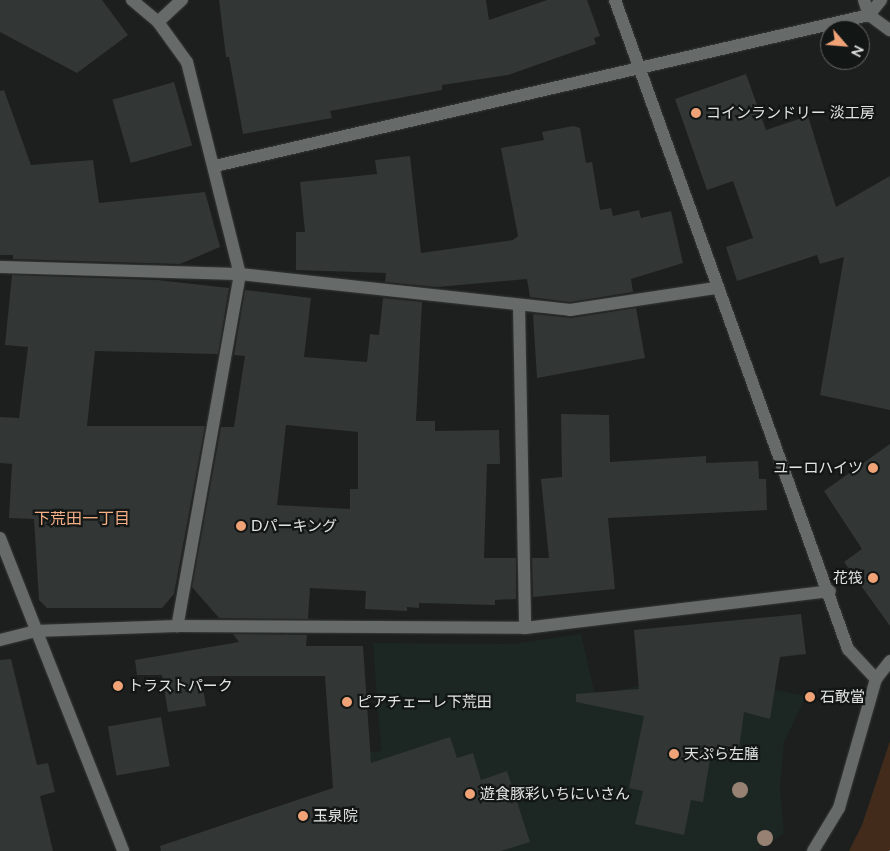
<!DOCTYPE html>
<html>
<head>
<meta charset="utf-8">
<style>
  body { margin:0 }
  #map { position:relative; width:890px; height:851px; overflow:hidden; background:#1c1f1e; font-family:Lato,"Noto Sans JP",sans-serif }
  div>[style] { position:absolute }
  .built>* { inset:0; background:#1c2724 }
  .green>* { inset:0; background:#432b1c }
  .building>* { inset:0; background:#323635; transform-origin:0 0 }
  .path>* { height:3px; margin-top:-1.5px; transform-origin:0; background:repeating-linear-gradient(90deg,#606362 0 5px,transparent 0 7.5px) }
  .roads { filter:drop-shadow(0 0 1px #363938) drop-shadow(0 0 1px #363938) }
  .minor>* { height:12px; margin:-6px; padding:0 6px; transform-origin:6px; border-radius:6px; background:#666a69 }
  .tertiary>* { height:12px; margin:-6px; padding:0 6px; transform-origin:6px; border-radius:6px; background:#666a69 }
  .trees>* { width:16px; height:16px; margin:-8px; border-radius:50%; background:#978173 }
  .dots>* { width:14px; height:14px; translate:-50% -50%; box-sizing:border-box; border:2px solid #121615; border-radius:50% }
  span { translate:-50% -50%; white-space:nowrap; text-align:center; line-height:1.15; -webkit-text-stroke:4.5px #121615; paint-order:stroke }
  .poi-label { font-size:15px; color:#e1e4e3 }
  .left { translate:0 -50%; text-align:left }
  .right { translate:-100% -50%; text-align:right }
  .neighbourhood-label { font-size:16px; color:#f5ae85 }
  .north { position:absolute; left:820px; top:20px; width:50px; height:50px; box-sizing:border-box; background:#121615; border:1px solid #656867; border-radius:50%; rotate:117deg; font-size:14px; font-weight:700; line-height:20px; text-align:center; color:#e1e4e3 }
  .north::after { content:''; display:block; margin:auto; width:18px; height:22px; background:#efa377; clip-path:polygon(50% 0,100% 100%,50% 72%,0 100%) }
</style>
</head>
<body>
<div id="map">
  <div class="built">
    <div style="clip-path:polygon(581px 634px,595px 695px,696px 674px,806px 696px,784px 742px,780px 787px,784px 833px,758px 851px,390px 851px,369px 752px,381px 751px,373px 643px,513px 644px)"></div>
  </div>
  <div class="green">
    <div style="clip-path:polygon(890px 741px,890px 851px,849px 851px,862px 825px)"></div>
  </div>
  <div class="building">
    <div style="clip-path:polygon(0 0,102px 0,128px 35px,77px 73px,0 32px)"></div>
    <div style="clip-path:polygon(219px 0,486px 0,489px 20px,547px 0,587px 0,600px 36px,594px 38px,596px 44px,508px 75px,442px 85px,442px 90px,330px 111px,332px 118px,243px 134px,229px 57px,226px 57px)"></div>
    <div style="clip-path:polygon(746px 74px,766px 130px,808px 116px,836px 207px,890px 176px,890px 410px,820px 395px,844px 257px,820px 264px,817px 255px,737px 281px,726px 247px,753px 238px,733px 181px,707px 190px,675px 99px)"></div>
    <div style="left:174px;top:82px;width:66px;height:64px;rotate:74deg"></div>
    <div style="clip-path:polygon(4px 90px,31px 165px,93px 160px,99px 203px,205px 192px,220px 247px,180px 264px,13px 259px,13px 255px,0 255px,0 91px)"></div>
    <div style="clip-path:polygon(573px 126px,580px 128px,586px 163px,592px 162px,600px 210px,611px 208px,613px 216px,639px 210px,641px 218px,671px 211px,683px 263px,631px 279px,633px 292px,570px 302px,530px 297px,527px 279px,437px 287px,385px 282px,386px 273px,296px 270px,296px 232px,305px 232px,300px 182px,377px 174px,375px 160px,410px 156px,421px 253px,513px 240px,518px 236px,501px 148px,544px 140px,542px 132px)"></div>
    <div style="clip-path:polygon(12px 275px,157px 280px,229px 288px,218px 354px,95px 351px,87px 426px,205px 426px,174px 594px,162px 608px,47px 608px,39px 600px,34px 519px,9px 518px,12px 464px,0 463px,0 417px,19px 418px,28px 347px,5px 345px)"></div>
    <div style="clip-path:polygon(evenodd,245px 290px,311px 298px,304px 357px,367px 362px,370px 334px,379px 335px,383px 298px,422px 302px,416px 421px,435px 421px,435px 431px,499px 430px,500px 464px,487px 464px,484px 558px,516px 558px,516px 599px,495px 600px,495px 605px,419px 603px,419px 608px,407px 607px,407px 611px,365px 609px,366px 591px,310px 588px,308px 619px,219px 618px,192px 587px,221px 427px,234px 427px,245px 356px,234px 355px,245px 290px,286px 425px,358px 432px,358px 489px,350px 489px,350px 509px,277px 505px,286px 425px)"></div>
    <div style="clip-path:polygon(636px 308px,645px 358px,537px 378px,533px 314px,571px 318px)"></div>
    <div style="clip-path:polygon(561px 414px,609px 415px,610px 462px,706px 456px,706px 463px,758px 461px,759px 479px,766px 479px,767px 510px,608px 518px,615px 589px,533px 597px,532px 558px,549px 558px,541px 479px,562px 477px)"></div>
    <div style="clip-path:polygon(890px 444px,890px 626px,844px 562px,862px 549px,824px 491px)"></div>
    <div style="clip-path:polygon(801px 614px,806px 654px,780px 657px,770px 719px,744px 712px,738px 756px,711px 752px,703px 802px,691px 800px,684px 835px,635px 824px,643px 791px,629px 788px,644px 716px,576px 702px,576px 694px,639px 689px,634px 630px)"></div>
    <div style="clip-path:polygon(233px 634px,307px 635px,306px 646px,363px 646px,371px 763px,450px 737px,457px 758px,473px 753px,481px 780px,507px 771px,530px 842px,501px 851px,161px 851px,160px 846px,333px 788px,325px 676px,201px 676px,206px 706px,168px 712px,162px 675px,137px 675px,135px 660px,239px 642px)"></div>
    <div style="clip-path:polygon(11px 659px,37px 765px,48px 763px,55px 792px,40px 796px,53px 851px,0 851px,0 660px)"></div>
    <div style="left:161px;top:717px;width:50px;height:54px;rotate:80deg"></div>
  </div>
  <div class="path">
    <div style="left:889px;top:851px;width:1px"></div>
  </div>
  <div class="roads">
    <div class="minor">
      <div style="left:132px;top:0;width:34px;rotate:40deg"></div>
      <div style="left:158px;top:22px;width:49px;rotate:54.1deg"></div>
      <div style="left:187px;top:62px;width:219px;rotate:76deg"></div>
      <div style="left:240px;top:274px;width:358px;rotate:100.1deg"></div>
      <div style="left:615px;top:0;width:690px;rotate:70.25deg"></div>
      <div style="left:848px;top:649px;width:41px;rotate:47deg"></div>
      <div style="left:864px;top:0;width:16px;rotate:72deg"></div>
      <div style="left:869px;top:15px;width:26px;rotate:36deg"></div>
      <div style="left:158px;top:22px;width:33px;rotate:-43deg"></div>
      <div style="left:215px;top:166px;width:671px;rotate:-13deg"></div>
      <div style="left:869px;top:15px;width:19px;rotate:-51deg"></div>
      <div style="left:0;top:267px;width:240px;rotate:1.7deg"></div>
      <div style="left:240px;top:274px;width:332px;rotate:6.2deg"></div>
      <div style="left:570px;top:310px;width:147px;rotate:-8.6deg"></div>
      <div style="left:519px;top:306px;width:322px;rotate:88.9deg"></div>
      <div style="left:0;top:538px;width:336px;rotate:68.5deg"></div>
      <div style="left:0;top:640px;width:36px;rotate:-14deg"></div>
      <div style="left:35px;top:631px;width:142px;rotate:-2deg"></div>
      <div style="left:177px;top:626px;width:348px;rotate:0.3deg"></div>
      <div style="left:525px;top:628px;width:307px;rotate:-6.9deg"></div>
    </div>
    <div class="tertiary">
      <div style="left:813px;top:851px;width:50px;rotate:-58.8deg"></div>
      <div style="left:839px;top:808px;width:134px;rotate:-74deg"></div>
      <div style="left:876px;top:679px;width:23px;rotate:-52deg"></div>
    </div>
  </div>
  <div class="trees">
    <div style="left:740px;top:790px"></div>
    <div style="left:765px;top:838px"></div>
  </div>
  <div class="dots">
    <div style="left:696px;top:113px;background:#efa377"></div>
    <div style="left:873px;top:468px;background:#efa377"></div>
    <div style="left:241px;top:526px;background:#efa377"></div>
    <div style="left:873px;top:578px;background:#efa377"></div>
    <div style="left:118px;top:686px;background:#efa377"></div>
    <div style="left:810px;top:697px;background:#efa377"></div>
    <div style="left:347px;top:702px;background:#efa377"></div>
    <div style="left:674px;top:754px;background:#efa377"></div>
    <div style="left:470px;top:794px;background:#efa377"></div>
    <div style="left:303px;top:816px;background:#efa377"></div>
  </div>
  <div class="poi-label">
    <span class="left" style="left:706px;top:113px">コインランドリー 淡工房</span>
    <span class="right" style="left:863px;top:468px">ユーロハイツ</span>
    <span class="left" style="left:251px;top:526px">Dパーキング</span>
    <span class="right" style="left:863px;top:578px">花筏</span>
    <span class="left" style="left:128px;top:686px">トラストパーク</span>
    <span class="left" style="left:820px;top:697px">石敢當</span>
    <span class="left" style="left:357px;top:702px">ピアチェーレ下荒田</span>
    <span class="left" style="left:684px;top:754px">天ぷら左膳</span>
    <span class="left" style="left:480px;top:794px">遊食豚彩いちにいさん</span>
    <span class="left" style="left:313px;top:816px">玉泉院</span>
  </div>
  <div class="neighbourhood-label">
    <span style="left:82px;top:518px">下荒田一丁目</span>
  </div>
  <div class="north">N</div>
</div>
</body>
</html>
